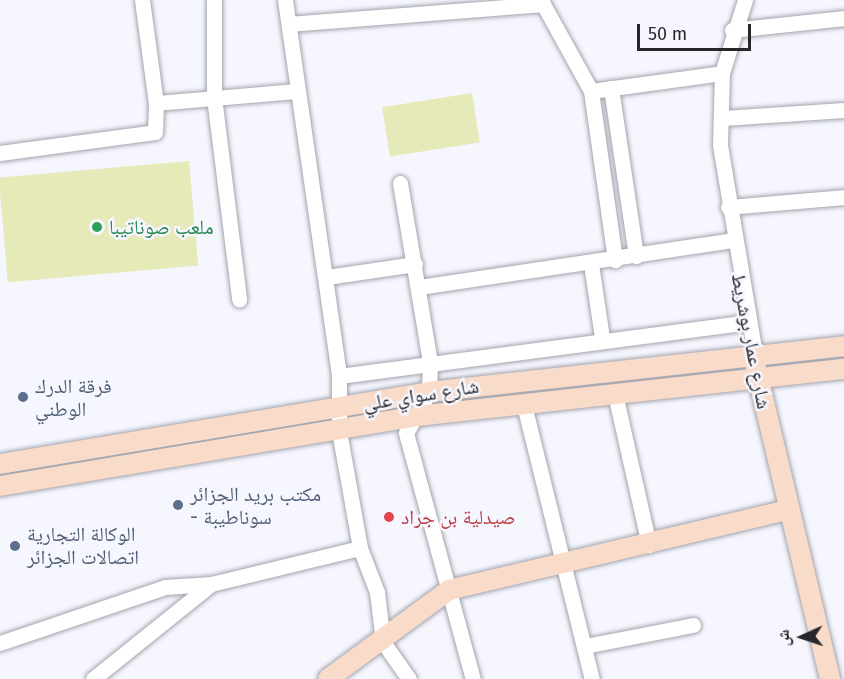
<!DOCTYPE html>
<html>
<head>
<meta charset="utf-8">
<style>
  body { margin:0 }
  #map { position:relative; width:844px; height:679px; overflow:hidden; background:#f5f6fe; font-family:"Fira Sans","Noto Naskh Arabic",sans-serif }
  div>[style] { position:absolute }
  .green>* { inset:0; background:#e6eab8; transform-origin:0 0 }
  .roads { filter:drop-shadow(0 0 2px #a3a4ad) drop-shadow(0 0 2px #a3a4ad) }
  .minor>* { height:15px; margin:-7.5px; padding:0 7.5px; transform-origin:7.5px; border-radius:7.5px; background:#fff }
  .major>* { height:20px; margin:-10px; padding:0 10px; transform-origin:10px; border-radius:10px; background:#f9dbca }
  .dots>* { width:16px; height:16px; translate:-50% -50%; box-sizing:border-box; border:3px solid #f5f6fe; border-radius:50% }
  span { translate:-50% -50%; white-space:nowrap; text-align:center; line-height:1.15; -webkit-text-stroke:5px #f5f6fe; paint-order:stroke }
  .leisure-label { font-size:20px; color:#27864d }
  .left { translate:0 -50%; text-align:left }
  .street-label { font-size:20px; color:#27272b }
  .service-label { font-size:20px; color:#4e5e75 }
  .health-label { font-size:20px; color:#be3a42 }
  .north { position:absolute; left:772px; top:607px; width:60px; height:60px; -webkit-text-stroke:4px #f5f6fe; paint-order:stroke; rotate:267deg; font-size:16px; font-weight:700; line-height:24px; text-align:center; color:#27272b }
  .north::after { content:''; display:block; margin:auto; width:21px; height:27px; background:#27272b; clip-path:polygon(50% 0,100% 100%,50% 72%,0 100%) }
  .scale { position:absolute; left:637px; top:24px; width:114px; height:27px; box-sizing:border-box; border:3px solid #27272b; border-top:0; padding-left:8px; font-size:18px; line-height:21px; white-space:nowrap; color:#27272b; -webkit-text-stroke:4px #f5f6fe; paint-order:stroke }
</style>
</head>
<body>
<div id="map">
  <div class="green">
    <div style="left:472px;top:93px;width:50px;height:91px;rotate:81deg"></div>
    <div style="left:189px;top:161px;width:105px;height:191px;rotate:85deg"></div>
  </div>
  <div class="roads">
    <div class="minor">
      <div style="left:142px;top:0;width:104px;rotate:82.3deg"></div>
      <div style="left:156px;top:103px;width:142px;rotate:-4.9deg"></div>
      <div style="left:214px;top:0;width:97px;rotate:90deg"></div>
      <div style="left:214px;top:97px;width:204px;rotate:82.9deg"></div>
      <div style="left:285px;top:0;width:380px;rotate:81.8deg"></div>
      <div style="left:339px;top:376px;width:55px;rotate:90deg"></div>
      <div style="left:339px;top:431px;width:119px;rotate:79.8deg"></div>
      <div style="left:360px;top:548px;width:47px;rotate:68.9deg"></div>
      <div style="left:377px;top:592px;width:50px;rotate:83.2deg"></div>
      <div style="left:383px;top:642px;width:45px;rotate:54.9deg"></div>
      <div style="left:745px;top:0;width:77px;rotate:107.5deg"></div>
      <div style="left:722px;top:73px;width:72px;rotate:91.6deg"></div>
      <div style="left:720px;top:145px;width:212px;rotate:80.5deg"></div>
      <div style="left:289px;top:24px;width:255px;rotate:-4.5deg"></div>
      <div style="left:543px;top:4px;width:99px;rotate:61.1deg"></div>
      <div style="left:591px;top:91px;width:132px;rotate:-7.8deg"></div>
      <div style="left:732px;top:30px;width:113px;rotate:-6.1deg"></div>
      <div style="left:611px;top:88px;width:170px;rotate:81.5deg"></div>
      <div style="left:591px;top:91px;width:171px;rotate:81.9deg"></div>
      <div style="left:723px;top:118px;width:121px;rotate:-3.8deg"></div>
      <div style="left:0;top:153px;width:156px;rotate:-7.7deg"></div>
      <div style="left:155px;top:132px;width:29px;rotate:-88deg"></div>
      <div style="left:400px;top:183px;width:182px;rotate:80.5deg"></div>
      <div style="left:430px;top:363px;width:29px;rotate:92deg"></div>
      <div style="left:429px;top:392px;width:47px;rotate:119.3deg"></div>
      <div style="left:406px;top:433px;width:255px;rotate:74.8deg"></div>
      <div style="left:728px;top:207px;width:116px;rotate:-4.9deg"></div>
      <div style="left:591px;top:264px;width:75px;rotate:81.5deg"></div>
      <div style="left:327px;top:277px;width:89px;rotate:-8.4deg"></div>
      <div style="left:419px;top:287px;width:317px;rotate:-8.5deg"></div>
      <div style="left:339px;top:376px;width:412px;rotate:-7.5deg"></div>
      <div style="left:615px;top:394px;width:155px;rotate:77.3deg"></div>
      <div style="left:524px;top:405px;width:282px;rotate:76.1deg"></div>
      <div style="left:0;top:643px;width:174px;rotate:-18.7deg"></div>
      <div style="left:165px;top:587px;width:46px;rotate:-3.7deg"></div>
      <div style="left:211px;top:584px;width:153px;rotate:-13.6deg"></div>
      <div style="left:585px;top:646px;width:110px;rotate:-11deg"></div>
      <div style="left:93px;top:679px;width:151px;rotate:-38.8deg"></div>
    </div>
    <div class="major">
      <div style="left:755px;top:364px;width:324px;rotate:76.6deg"></div>
      <div style="left:0;top:464px;width:435px;rotate:-9.5deg"></div>
      <div style="left:429px;top:392px;width:418px;rotate:-6.3deg"></div>
      <div style="left:0;top:486px;width:423px;rotate:-9.5deg"></div>
      <div style="left:417px;top:416px;width:430px;rotate:-6.3deg"></div>
      <div style="left:328px;top:679px;width:150px;rotate:-36.3deg"></div>
      <div style="left:449px;top:590px;width:347px;rotate:-13.3deg"></div>
    </div>
  </div>
  <div class="dots">
    <div style="left:97px;top:227px;background:#2e9e5b"></div>
    <div style="left:23px;top:397px;background:#5c6f8a"></div>
    <div style="left:178px;top:505px;background:#5c6f8a"></div>
    <div style="left:389px;top:517px;background:#e0444e"></div>
    <div style="left:15px;top:546px;background:#5c6f8a"></div>
  </div>
  <div class="leisure-label">
    <span class="left" style="left:109px;top:227px">ملعب صوناتيبا</span>
  </div>
  <div class="street-label">
    <span style="left:751px;top:341px;rotate:79deg">شارع عمار بوشريط</span>
    <span style="left:421px;top:395px;rotate:-9deg">شارع سواي علي</span>
  </div>
  <div class="service-label">
    <span class="left" style="left:35px;top:398px">فرقة الدرك<br>الوطني</span>
    <span class="left" style="left:190px;top:506px">مكتب بريد الجزائر<br>- سوناطيبة</span>
    <span class="left" style="left:27px;top:546px">الوكالة التجارية<br>اتصالات الجزائر</span>
  </div>
  <div class="health-label">
    <span class="left" style="left:401px;top:517px">صيدلية بن جراد</span>
  </div>
  <div class="north">ش</div>
  <div class="scale">50 m</div>
</div>
</body>
</html>
